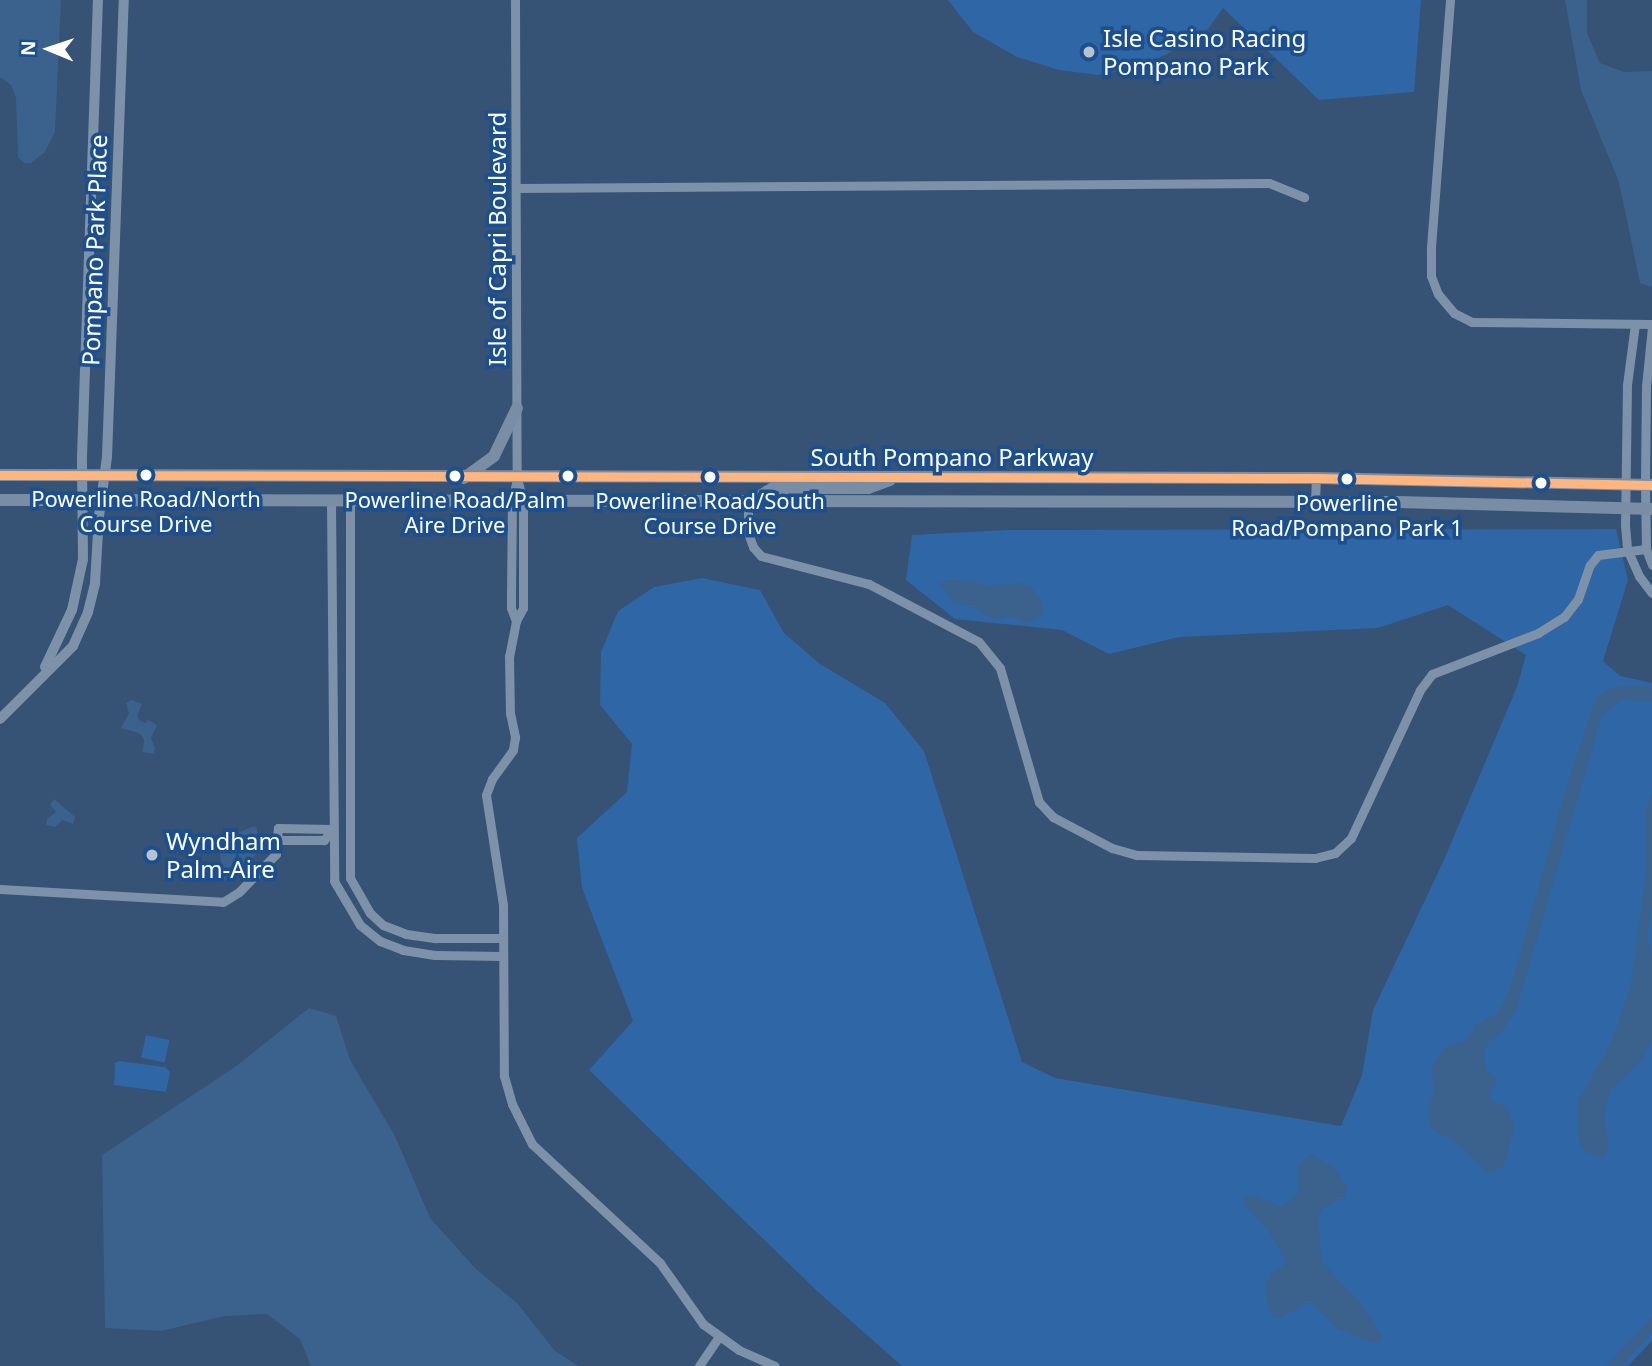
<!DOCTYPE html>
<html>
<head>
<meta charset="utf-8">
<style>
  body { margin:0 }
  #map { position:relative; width:1652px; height:1366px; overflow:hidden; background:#365274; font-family:"Noto Sans",sans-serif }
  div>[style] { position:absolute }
  .green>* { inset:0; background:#2f66a5; transform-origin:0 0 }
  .water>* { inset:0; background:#3b618d }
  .minor>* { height:9px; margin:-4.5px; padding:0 4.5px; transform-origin:4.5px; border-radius:4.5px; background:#7d92a8 }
  .tertiary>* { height:10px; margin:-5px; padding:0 5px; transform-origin:5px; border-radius:5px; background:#7d92a8 }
  .secondary>* { height:12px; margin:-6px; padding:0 6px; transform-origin:6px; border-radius:6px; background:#798da4 }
  .bus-1>* { height:9px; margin:-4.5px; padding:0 4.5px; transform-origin:4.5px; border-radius:4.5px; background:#ffb580 }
  .dots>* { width:19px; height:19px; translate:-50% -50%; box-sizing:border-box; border:4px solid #1b4f8f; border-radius:50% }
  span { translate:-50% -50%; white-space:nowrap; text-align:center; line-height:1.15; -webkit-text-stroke:7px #1b4f8f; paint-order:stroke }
  .bus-label { font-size:22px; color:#fff }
  .poi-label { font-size:24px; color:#fff }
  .left { translate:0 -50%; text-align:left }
  .street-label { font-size:24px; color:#fff }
  .north { position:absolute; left:14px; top:14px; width:70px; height:70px; -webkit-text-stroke:5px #1b4f8f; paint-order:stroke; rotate:272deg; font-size:19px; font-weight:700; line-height:28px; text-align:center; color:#fff }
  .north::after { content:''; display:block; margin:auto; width:24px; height:32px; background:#fff; clip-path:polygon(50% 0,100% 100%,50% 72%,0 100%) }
</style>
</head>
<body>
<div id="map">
  <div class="green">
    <div style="clip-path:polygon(948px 0,1421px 0,1414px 92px,1319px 100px,1223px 8px,1208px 29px,1183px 46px,1140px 67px,1098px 75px,1059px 70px,1017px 57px,973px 32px)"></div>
    <div style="clip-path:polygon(1616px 529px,1628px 580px,1603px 661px,1620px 676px,1652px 683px,1652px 1341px,1628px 1366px,902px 1366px,817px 1291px,589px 1070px,633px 1021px,582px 888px,577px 838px,627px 792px,632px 744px,600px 705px,601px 652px,618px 611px,654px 587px,702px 578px,760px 590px,784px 633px,820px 664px,885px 703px,924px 751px,1022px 1062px,1055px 1078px,1341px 1126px,1362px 1075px,1373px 1010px,1443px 862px,1517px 687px,1526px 655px,1448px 605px,1378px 628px,1179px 637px,1109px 654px,1062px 630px,955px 619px,906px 580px,912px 535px,1008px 530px)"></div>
    <div style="left:146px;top:1035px;width:24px;height:23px;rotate:12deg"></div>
    <div style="clip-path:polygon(119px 1061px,165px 1067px,170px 1072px,166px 1092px,114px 1085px,115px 1063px)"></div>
  </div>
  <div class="water">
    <div style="clip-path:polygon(0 0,61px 0,55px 132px,45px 152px,31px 163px,24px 163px,18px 157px,16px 97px,11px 85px,0 77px)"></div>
    <div style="clip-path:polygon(1565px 0,1587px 0,1587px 33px,1600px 63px,1624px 72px,1652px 71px,1652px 287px,1640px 283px,1619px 182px,1581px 90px)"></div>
    <div style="clip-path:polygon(948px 580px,972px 581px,987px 586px,1019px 583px,1031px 587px,1040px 598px,1043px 612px,1038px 618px,1027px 623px,1017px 617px,991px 619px,972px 606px,953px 603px,946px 590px,938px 584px)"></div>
    <div style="clip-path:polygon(1643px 685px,1652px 687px,1652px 701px,1621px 700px,1602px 715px,1516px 1010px,1501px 1033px,1488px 1042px,1484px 1053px,1486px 1069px,1497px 1079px,1490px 1095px,1492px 1101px,1506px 1106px,1514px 1127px,1504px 1165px,1489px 1173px,1459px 1144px,1431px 1129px,1428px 1110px,1434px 1094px,1432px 1068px,1444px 1048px,1468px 1039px,1475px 1025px,1498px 1013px,1511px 987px,1567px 785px,1597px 696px,1613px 687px)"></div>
    <div style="clip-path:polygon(132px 700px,142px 704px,137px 716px,140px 721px,145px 723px,148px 720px,157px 725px,151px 738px,155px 748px,154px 754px,143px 752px,144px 739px,139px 733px,121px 728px,129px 713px,126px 703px)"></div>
    <div style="clip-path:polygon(1652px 794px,1652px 903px,1647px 938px,1652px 955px,1652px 1040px,1642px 1060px,1611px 1089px,1607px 1099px,1604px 1119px,1608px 1142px,1605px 1159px,1586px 1152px,1579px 1141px,1577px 1103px,1612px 1041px,1631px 985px,1646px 872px,1646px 809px)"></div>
    <div style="clip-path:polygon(54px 799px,75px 817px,73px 824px,62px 820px,55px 827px,46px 825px,47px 819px,56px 812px,50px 805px)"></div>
    <div style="clip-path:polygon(254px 826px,257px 829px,257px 835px,249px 841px,257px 846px,258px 851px,252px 859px,254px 865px,241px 878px,237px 876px,222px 882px,216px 879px,213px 873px,221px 863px,220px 850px,240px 832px)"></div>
    <div style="clip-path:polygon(309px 1008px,336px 1016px,350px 1060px,395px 1136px,430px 1218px,476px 1269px,517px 1303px,555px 1351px,578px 1366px,311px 1366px,300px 1339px,267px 1314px,225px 1316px,161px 1331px,105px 1328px,102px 1155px,235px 1067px)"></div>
    <div style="clip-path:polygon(1312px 1154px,1334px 1168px,1347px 1186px,1345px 1196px,1322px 1209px,1318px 1217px,1321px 1261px,1360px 1302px,1382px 1336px,1380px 1343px,1367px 1341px,1337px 1328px,1309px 1301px,1281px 1318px,1273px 1316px,1268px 1306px,1265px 1286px,1271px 1274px,1287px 1263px,1269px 1232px,1247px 1208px,1243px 1198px,1253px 1195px,1282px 1207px,1299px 1193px,1298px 1165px)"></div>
    <div style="clip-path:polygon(1652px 1318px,1652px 1333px,1621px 1366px,1606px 1366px)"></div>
  </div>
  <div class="minor">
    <div style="left:515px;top:0;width:479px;rotate:89.8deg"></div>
    <div style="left:517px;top:479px;width:22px;rotate:103deg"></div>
    <div style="left:512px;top:500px;width:91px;rotate:90.6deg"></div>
    <div style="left:511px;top:591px;width:17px;rotate:90deg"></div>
    <div style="left:511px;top:608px;width:14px;rotate:69deg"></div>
    <div style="left:1450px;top:0;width:249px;rotate:94.4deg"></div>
    <div style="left:1431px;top:248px;width:28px;rotate:90deg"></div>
    <div style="left:1431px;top:276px;width:19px;rotate:69deg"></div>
    <div style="left:1438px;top:294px;width:25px;rotate:50deg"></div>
    <div style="left:1454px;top:313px;width:20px;rotate:27deg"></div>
    <div style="left:1472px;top:322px;width:180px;rotate:0.6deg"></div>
    <div style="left:516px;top:188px;width:753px;rotate:-0.38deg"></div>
    <div style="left:1269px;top:183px;width:38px;rotate:22deg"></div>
    <div style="left:1635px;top:324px;width:62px;rotate:97.5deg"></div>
    <div style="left:1627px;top:385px;width:140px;rotate:90.8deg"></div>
    <div style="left:1625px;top:525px;width:24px;rotate:85deg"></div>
    <div style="left:1627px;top:549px;width:30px;rotate:66deg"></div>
    <div style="left:1639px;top:576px;width:21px;rotate:53deg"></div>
    <div style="left:1652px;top:327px;width:59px;rotate:95.8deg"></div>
    <div style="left:1646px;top:386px;width:99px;rotate:90.6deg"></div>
    <div style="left:1645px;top:485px;width:64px;rotate:89.1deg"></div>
    <div style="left:1646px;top:549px;width:17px;rotate:69deg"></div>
    <div style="left:517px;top:479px;width:22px;rotate:74deg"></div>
    <div style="left:523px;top:500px;width:108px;rotate:90deg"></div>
    <div style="left:523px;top:608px;width:15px;rotate:118deg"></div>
    <div style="left:516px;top:621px;width:36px;rotate:101deg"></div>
    <div style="left:509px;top:656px;width:57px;rotate:89deg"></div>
    <div style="left:510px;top:713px;width:25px;rotate:78deg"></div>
    <div style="left:515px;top:737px;width:13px;rotate:99deg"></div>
    <div style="left:513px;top:750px;width:36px;rotate:126deg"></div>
    <div style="left:492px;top:779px;width:17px;rotate:111deg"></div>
    <div style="left:486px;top:795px;width:111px;rotate:81.2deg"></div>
    <div style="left:503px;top:905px;width:171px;rotate:89.7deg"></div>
    <div style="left:504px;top:1076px;width:29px;rotate:74deg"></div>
    <div style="left:512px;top:1104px;width:45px;rotate:63.4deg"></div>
    <div style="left:532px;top:1144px;width:175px;rotate:42.9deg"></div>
    <div style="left:660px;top:1263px;width:75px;rotate:54.8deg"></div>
    <div style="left:703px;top:1324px;width:44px;rotate:35.8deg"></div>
    <div style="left:739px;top:1350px;width:39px;rotate:24deg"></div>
    <div style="left:331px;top:502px;width:379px;rotate:89.5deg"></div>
    <div style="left:334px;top:881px;width:51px;rotate:59.4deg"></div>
    <div style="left:360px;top:925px;width:26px;rotate:39deg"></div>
    <div style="left:380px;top:941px;width:25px;rotate:21deg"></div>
    <div style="left:403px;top:950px;width:32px;rotate:9deg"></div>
    <div style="left:435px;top:955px;width:68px;rotate:0.8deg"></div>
    <div style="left:350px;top:502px;width:376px;rotate:90deg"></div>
    <div style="left:350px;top:878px;width:40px;rotate:60.3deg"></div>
    <div style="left:370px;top:913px;width:18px;rotate:43deg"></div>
    <div style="left:383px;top:925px;width:25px;rotate:21deg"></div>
    <div style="left:406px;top:934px;width:30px;rotate:8deg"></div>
    <div style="left:436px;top:938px;width:67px"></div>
    <div style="left:748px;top:503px;width:30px;rotate:90deg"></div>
    <div style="left:748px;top:533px;width:15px;rotate:70deg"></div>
    <div style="left:753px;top:547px;width:12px;rotate:48deg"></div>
    <div style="left:761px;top:556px;width:112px;rotate:14.5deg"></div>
    <div style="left:869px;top:584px;width:124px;rotate:27.8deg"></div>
    <div style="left:979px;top:642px;width:33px;rotate:51deg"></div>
    <div style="left:1000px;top:668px;width:140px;rotate:73.8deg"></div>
    <div style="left:1039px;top:802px;width:21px;rotate:47deg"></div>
    <div style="left:1053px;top:817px;width:67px;rotate:27.7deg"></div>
    <div style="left:1112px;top:848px;width:26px;rotate:16deg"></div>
    <div style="left:1137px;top:855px;width:178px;rotate:1deg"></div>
    <div style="left:1315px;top:858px;width:21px;rotate:-14deg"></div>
    <div style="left:1335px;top:853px;width:22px;rotate:-43deg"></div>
    <div style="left:1351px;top:838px;width:163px;rotate:-65deg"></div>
    <div style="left:1420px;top:690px;width:20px;rotate:-53deg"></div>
    <div style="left:1432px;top:674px;width:114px;rotate:-21.1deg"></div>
    <div style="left:1538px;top:633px;width:31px;rotate:-32deg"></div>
    <div style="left:1564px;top:617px;width:23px;rotate:-52deg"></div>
    <div style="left:1578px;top:599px;width:36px;rotate:-71deg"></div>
    <div style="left:1590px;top:565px;width:13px;rotate:-51deg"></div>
    <div style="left:1598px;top:555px;width:48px;rotate:-7.1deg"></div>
    <div style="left:1315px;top:503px;width:25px;rotate:-88deg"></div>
    <div style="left:0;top:889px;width:223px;rotate:3.3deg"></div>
    <div style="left:223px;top:902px;width:19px;rotate:-32deg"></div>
    <div style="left:239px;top:892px;width:53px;rotate:-45.8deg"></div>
    <div style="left:276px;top:854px;width:26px;rotate:-86deg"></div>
    <div style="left:278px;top:828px;width:54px;rotate:1.1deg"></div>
    <div style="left:332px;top:829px;width:14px;rotate:126deg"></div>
    <div style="left:324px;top:840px;width:47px;rotate:180deg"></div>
    <div style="left:699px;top:1366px;width:36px;rotate:-56deg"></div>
  </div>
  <div class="tertiary">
    <div style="left:45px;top:667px;width:63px;rotate:-64.7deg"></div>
    <div style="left:72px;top:610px;width:52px;rotate:-77.8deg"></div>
    <div style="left:83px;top:559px;width:103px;rotate:-90.6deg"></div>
    <div style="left:82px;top:456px;width:456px;rotate:-88deg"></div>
    <div style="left:0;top:719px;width:103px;rotate:-45deg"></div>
    <div style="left:73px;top:646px;width:37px;rotate:-66deg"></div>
    <div style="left:88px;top:612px;width:30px;rotate:-76deg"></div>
    <div style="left:95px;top:583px;width:67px;rotate:-86.6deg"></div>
    <div style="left:99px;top:516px;width:60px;rotate:-82.3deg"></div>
    <div style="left:107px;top:457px;width:457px;rotate:-87.9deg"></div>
  </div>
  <div class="secondary">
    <div style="left:0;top:475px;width:1316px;rotate:0.13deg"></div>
    <div style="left:1316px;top:478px;width:336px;rotate:1.2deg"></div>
    <div style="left:464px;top:478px;width:37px;rotate:-36deg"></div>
    <div style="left:494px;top:456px;width:53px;rotate:-64.4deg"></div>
    <div style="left:0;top:500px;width:1398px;rotate:0.08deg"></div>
    <div style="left:1398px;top:502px;width:254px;rotate:1.6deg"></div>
    <div style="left:748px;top:503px;width:29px;rotate:-31deg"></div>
    <div style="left:773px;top:488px;width:95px"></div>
    <div style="left:868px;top:488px;width:23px;rotate:-20deg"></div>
  </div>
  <div class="bus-1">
    <div style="left:0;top:475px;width:1316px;rotate:0.13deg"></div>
    <div style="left:1316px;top:478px;width:336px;rotate:1.2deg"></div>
  </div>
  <div class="dots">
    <div style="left:1089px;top:52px;background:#b9c2ce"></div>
    <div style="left:146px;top:475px;background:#fff"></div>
    <div style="left:455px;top:476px;background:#fff"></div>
    <div style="left:568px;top:476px;background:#fff"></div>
    <div style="left:710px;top:477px;background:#fff"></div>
    <div style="left:1347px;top:479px;background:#fff"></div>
    <div style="left:1541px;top:483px;background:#fff"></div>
    <div style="left:152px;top:855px;background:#b9c2ce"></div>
  </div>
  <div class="bus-label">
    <span style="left:146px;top:511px">Powerline Road/North<br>Course Drive</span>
    <span style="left:455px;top:512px">Powerline Road/Palm<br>Aire Drive</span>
    <span style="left:710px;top:513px">Powerline Road/South<br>Course Drive</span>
    <span style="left:1347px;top:515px">Powerline<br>Road/Pompano Park 1</span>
  </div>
  <div class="poi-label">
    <span class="left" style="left:1103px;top:52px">Isle Casino Racing<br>Pompano Park</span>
    <span class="left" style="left:166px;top:855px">Wyndham<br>Palm-Aire</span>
  </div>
  <div class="street-label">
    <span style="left:497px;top:239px;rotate:-90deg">Isle of Capri Boulevard</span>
    <span style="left:94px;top:250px;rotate:-88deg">Pompano Park Place</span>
    <span style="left:952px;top:457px">South Pompano Parkway</span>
  </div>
  <div class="north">N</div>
</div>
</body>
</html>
